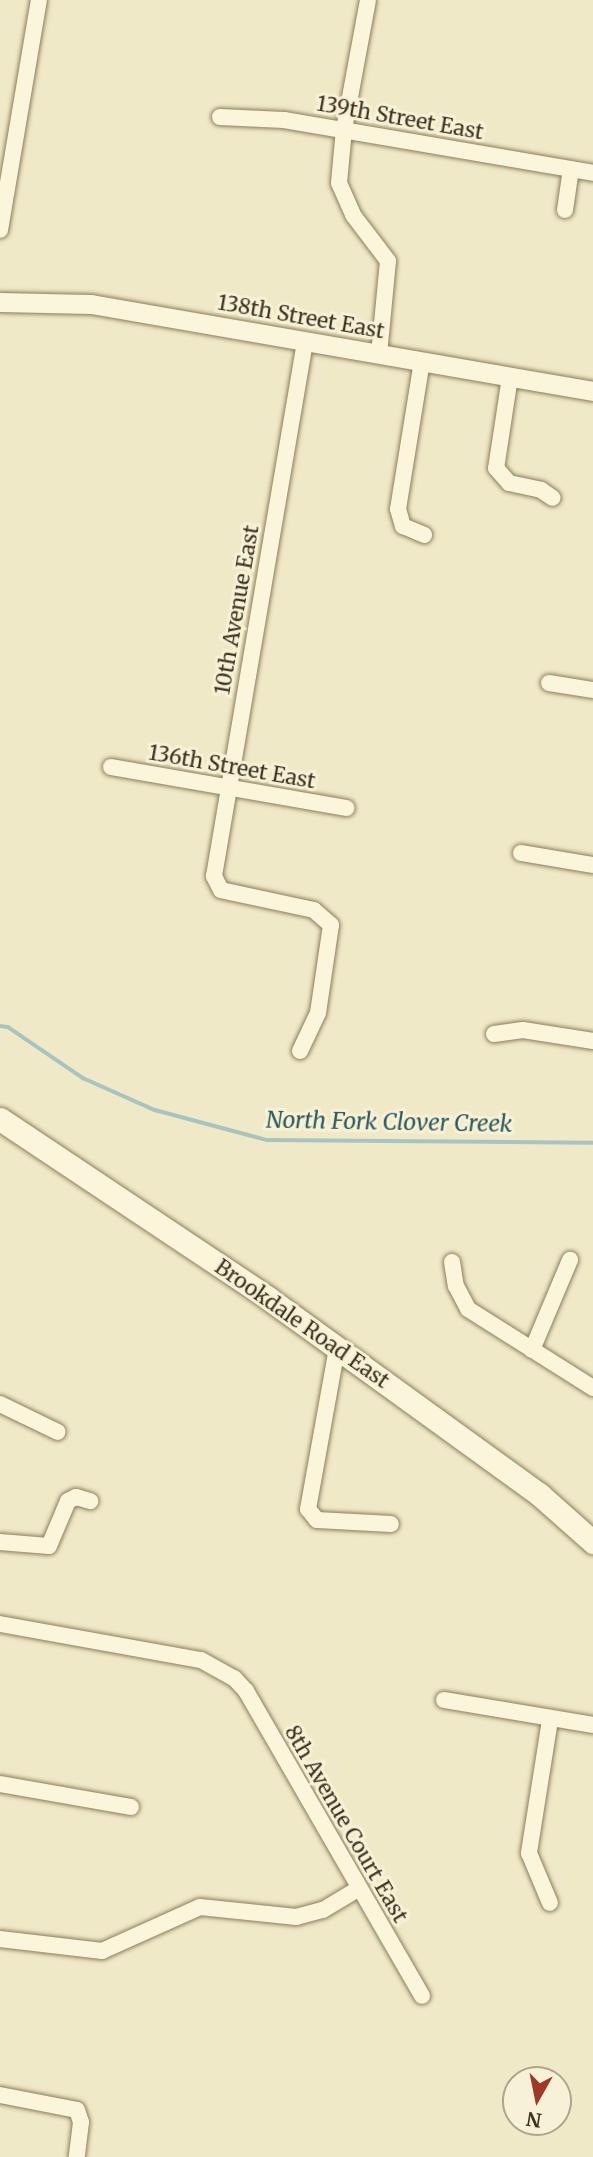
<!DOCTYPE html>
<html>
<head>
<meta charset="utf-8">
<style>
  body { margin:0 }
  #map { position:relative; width:593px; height:2157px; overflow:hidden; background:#f0e9c7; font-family:Merriweather,serif }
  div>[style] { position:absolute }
  .stream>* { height:3.5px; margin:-1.75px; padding:0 1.75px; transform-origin:1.75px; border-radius:1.75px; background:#a9c4c0 }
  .roads { filter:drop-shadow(0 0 2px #8d7d5c) drop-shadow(0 0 2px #8d7d5c) }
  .minor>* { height:16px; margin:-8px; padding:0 8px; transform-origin:8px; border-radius:8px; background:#faf5db }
  .tertiary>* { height:19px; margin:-9.5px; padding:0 9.5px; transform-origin:9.5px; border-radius:9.5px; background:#faf5db }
  .secondary>* { height:23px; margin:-11.5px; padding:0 11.5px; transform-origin:11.5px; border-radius:11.5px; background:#faf5db }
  span { translate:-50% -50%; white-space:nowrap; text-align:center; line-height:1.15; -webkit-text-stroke:6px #f7f2d7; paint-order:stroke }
  .street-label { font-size:21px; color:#3d3220 }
  .water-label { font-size:23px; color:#2f595d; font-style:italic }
  .north { position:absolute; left:502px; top:2066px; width:70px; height:70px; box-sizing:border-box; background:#f7f2d7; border:2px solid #ada58e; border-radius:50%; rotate:189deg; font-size:19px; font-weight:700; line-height:28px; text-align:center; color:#3d3220 }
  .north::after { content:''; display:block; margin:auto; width:24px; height:32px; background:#9e392a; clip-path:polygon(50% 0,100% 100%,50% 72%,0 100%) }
</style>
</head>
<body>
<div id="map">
  <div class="stream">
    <div style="left:0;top:1026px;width:8px;rotate:7deg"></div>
    <div style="left:8px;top:1027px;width:91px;rotate:34.2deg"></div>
    <div style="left:83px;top:1078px;width:79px;rotate:24deg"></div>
    <div style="left:155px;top:1110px;width:116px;rotate:15deg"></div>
    <div style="left:267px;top:1140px;width:326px;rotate:0.5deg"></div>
  </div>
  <div class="roads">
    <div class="minor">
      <div style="left:368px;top:0;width:131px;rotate:100.5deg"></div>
      <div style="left:344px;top:129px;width:54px;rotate:95.3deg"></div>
      <div style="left:339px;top:183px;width:35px;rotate:66deg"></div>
      <div style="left:353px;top:215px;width:58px;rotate:52.7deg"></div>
      <div style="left:388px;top:261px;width:93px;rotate:95.5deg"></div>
      <div style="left:220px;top:117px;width:64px;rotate:2.7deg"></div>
      <div style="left:284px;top:120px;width:314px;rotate:9.7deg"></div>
      <div style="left:565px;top:210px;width:41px;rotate:-81.7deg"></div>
      <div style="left:0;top:230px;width:233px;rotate:-80.4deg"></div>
      <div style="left:422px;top:361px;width:150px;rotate:99.2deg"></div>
      <div style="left:398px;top:509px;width:18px;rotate:74deg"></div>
      <div style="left:403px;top:526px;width:23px;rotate:23deg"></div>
      <div style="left:510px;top:377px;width:92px;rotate:98.7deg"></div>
      <div style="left:496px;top:468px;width:20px;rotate:49deg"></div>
      <div style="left:509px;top:483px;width:33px;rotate:12deg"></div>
      <div style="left:541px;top:490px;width:14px;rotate:34deg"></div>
      <div style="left:549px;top:683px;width:45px;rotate:9deg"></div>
      <div style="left:111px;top:767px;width:239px;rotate:9.9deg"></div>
      <div style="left:521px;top:853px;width:73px;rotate:9.5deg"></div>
      <div style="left:494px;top:1034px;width:29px;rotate:-8deg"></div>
      <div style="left:523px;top:1030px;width:71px;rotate:8.9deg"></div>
      <div style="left:300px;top:1051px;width:42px;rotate:-64.7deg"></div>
      <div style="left:318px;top:1013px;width:89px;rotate:-81.6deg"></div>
      <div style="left:331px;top:925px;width:23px;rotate:-139deg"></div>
      <div style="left:314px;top:910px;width:95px;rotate:-167.9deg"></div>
      <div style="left:221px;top:890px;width:16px;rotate:-117deg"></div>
      <div style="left:214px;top:876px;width:542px;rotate:-80.33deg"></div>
      <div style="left:452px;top:1262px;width:24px;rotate:81deg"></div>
      <div style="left:456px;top:1286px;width:26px;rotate:62deg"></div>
      <div style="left:468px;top:1309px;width:148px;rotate:32.3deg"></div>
      <div style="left:337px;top:1348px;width:164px;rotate:100.2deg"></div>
      <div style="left:308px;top:1509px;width:14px;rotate:51deg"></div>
      <div style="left:317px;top:1520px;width:74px;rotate:3.1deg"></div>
      <div style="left:532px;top:1350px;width:98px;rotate:-67.1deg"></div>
      <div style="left:0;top:1404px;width:64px;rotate:25.8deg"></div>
      <div style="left:0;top:1542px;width:49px;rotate:4.7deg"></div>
      <div style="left:49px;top:1546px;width:49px;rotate:-67.1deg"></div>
      <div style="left:68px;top:1501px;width:9px;rotate:-27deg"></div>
      <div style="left:76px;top:1497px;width:15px;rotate:16deg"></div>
      <div style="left:0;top:1624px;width:204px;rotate:10.2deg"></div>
      <div style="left:201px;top:1660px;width:38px;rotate:29deg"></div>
      <div style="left:234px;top:1678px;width:18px;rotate:47deg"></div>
      <div style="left:246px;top:1691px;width:352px;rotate:60deg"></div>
      <div style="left:444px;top:1700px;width:151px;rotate:9.5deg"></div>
      <div style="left:550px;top:1720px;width:135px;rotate:99deg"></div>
      <div style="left:529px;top:1853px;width:54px;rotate:67.2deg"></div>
      <div style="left:0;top:1784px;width:133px;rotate:10deg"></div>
      <div style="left:0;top:1939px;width:103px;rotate:6.7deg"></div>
      <div style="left:102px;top:1951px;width:107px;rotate:-24.2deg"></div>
      <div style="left:200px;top:1907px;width:97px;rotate:5.9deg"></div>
      <div style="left:296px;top:1917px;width:28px;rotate:-15deg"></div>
      <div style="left:323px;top:1910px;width:41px;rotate:-31deg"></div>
      <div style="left:0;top:2095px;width:78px;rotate:11deg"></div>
      <div style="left:77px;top:2110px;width:13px;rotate:72deg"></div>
      <div style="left:81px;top:2122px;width:35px;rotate:97deg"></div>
    </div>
    <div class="tertiary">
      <div style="left:0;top:302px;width:91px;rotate:1.3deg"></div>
      <div style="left:91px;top:304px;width:509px;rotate:9.83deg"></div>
    </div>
    <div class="secondary">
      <div style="left:0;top:1119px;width:322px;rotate:33.7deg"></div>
      <div style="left:268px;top:1298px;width:336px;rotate:35.9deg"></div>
      <div style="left:540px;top:1495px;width:71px;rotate:41.6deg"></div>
    </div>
  </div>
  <div class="street-label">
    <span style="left:400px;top:118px;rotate:10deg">139th Street East</span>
    <span style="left:301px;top:317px;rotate:10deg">138th Street East</span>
    <span style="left:237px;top:610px;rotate:-80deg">10th Avenue East</span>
    <span style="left:232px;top:767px;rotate:10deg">136th Street East</span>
    <span style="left:302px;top:1324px;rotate:35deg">Brookdale Road East</span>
    <span style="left:346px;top:1824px;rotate:60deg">8th Avenue Court East</span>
  </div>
  <div class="water-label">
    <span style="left:389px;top:1122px;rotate:1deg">North Fork Clover Creek</span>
  </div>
  <div class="north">N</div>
</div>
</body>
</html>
